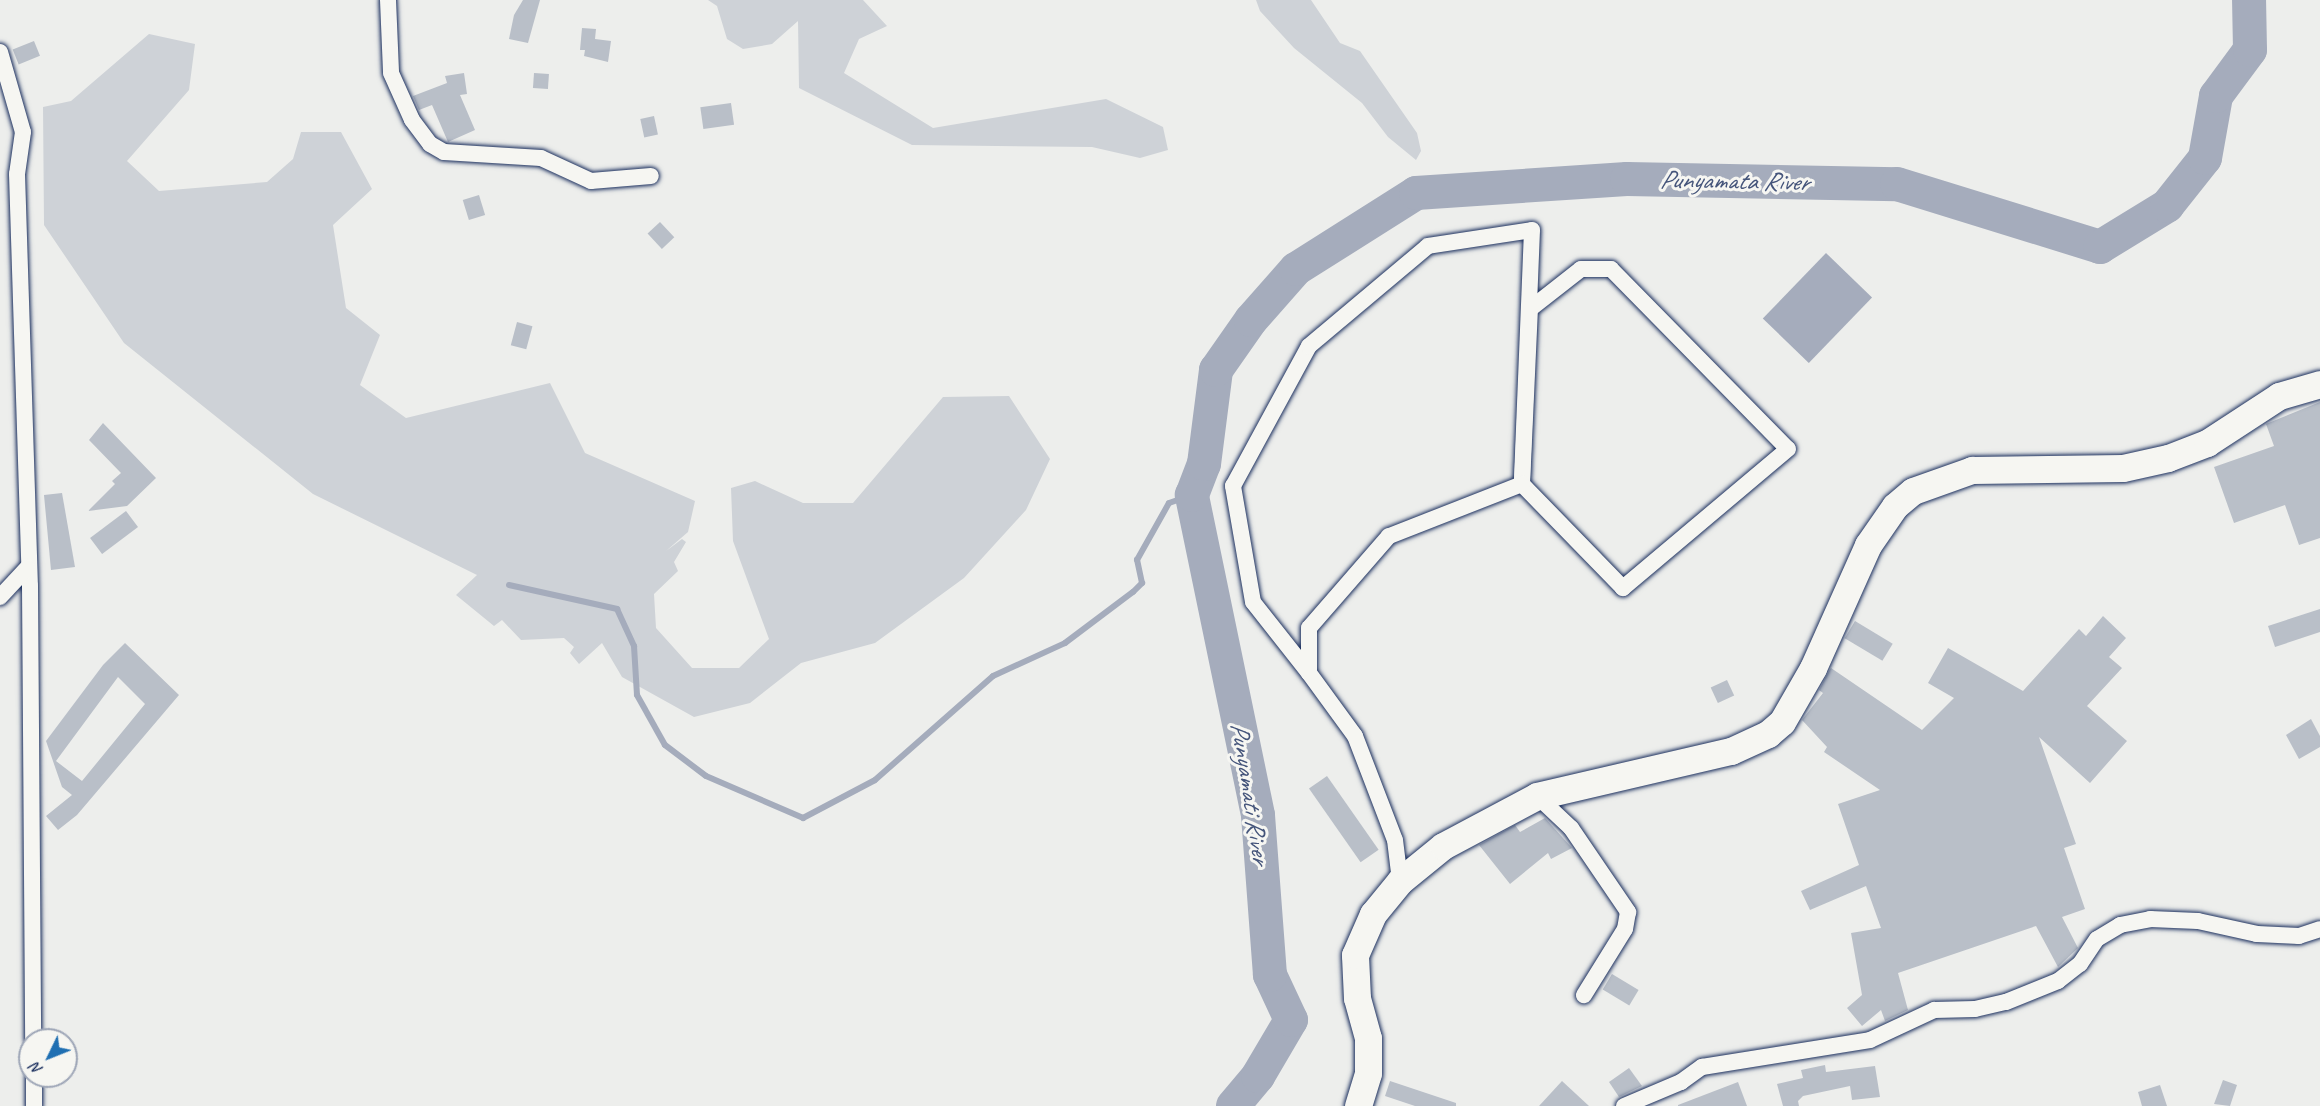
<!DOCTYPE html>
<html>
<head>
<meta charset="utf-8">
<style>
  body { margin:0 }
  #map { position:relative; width:2320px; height:1106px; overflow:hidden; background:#edeeec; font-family:Caveat,sans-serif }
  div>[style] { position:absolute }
  .green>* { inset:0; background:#ced2d7 }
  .water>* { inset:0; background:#a5acbc; transform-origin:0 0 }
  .stream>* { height:6px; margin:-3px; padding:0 3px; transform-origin:3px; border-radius:3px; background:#a5acbc }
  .river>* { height:34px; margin:-17px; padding:0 17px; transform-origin:17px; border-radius:17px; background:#a5acbc }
  .building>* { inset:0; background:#b9bfc8; transform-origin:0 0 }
  .roads { filter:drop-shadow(0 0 2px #1b2f5e) drop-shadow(0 0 2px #1b2f5e) }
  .street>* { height:16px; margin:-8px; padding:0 8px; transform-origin:8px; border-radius:8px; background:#f6f6f2 }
  .primary>* { height:27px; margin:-13.5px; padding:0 13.5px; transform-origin:13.5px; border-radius:13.5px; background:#f6f6f2 }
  span { translate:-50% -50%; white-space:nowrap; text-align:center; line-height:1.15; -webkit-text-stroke:6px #f6f6f2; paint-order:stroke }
  .water-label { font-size:26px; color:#44547a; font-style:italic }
  .north { position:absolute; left:18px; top:1028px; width:60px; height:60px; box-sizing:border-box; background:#f6f6f2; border:2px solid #9ea6b7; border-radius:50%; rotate:227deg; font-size:16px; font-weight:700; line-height:24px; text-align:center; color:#1b2f5e }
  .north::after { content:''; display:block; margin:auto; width:21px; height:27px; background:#1f6fb2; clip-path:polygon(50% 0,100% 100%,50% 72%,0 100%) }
</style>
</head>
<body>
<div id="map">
  <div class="green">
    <div style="clip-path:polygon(708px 0,863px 0,887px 26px,859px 39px,844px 73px,933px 128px,1106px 99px,1163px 127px,1168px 150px,1140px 158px,1092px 147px,912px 145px,799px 88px,798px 21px,772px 44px,743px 49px,727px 39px,717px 6px)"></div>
    <div style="clip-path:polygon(1256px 0,1311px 0,1340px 43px,1360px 51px,1417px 133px,1421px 151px,1416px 160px,1388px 137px,1362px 103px,1294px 48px,1260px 11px)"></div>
    <div style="clip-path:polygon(149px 34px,195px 44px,189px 90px,127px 161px,159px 191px,267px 182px,293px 159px,301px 132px,341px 132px,372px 189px,333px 225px,346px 308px,380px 335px,360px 385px,406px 418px,550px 383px,585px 453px,695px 501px,688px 532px,666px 551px,682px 539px,686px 542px,674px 562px,678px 571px,654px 594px,656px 628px,692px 668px,739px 668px,769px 639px,733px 541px,731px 488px,755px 481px,803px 503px,853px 503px,943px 397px,1009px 396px,1050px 459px,1026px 510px,964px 578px,875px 643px,801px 663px,750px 703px,694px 717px,622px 677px,602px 643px,579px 664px,570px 653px,574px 647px,564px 638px,521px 640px,502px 620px,494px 626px,456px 595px,477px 575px,313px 494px,124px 343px,44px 225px,43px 107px,71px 101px)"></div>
  </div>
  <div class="water">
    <div style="left:1826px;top:253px;width:64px;height:91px;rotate:44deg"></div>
  </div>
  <div class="stream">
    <div style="left:509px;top:585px;width:111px;rotate:12.5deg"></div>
    <div style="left:617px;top:609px;width:41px;rotate:65.3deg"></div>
    <div style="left:634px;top:646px;width:49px;rotate:86.5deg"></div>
    <div style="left:637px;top:695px;width:57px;rotate:60.8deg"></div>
    <div style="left:665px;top:745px;width:51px;rotate:37.1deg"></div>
    <div style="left:706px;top:776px;width:106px;rotate:23.4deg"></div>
    <div style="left:803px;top:818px;width:81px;rotate:-27.8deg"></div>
    <div style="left:875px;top:780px;width:157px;rotate:-41.4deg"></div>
    <div style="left:993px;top:676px;width:79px;rotate:-24.6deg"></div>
    <div style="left:1065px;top:643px;width:85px;rotate:-36.9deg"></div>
    <div style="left:1133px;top:592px;width:13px;rotate:-45deg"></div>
    <div style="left:1142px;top:583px;width:24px;rotate:-102deg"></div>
    <div style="left:1137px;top:560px;width:65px;rotate:-60.7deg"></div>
    <div style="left:1169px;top:503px;width:24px;rotate:-19deg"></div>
  </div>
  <div class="river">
    <div style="left:1233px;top:1106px;width:39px;rotate:-50deg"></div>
    <div style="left:1258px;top:1076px;width:65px;rotate:-59.5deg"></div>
    <div style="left:1291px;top:1020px;width:50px;rotate:-115deg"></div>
    <div style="left:1270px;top:975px;width:160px;rotate:-94.3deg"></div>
    <div style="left:1258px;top:815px;width:327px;rotate:-101.7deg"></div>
    <div style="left:1192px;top:495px;width:33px;rotate:-69deg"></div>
    <div style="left:1204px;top:464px;width:95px;rotate:-82.7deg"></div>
    <div style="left:1216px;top:370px;width:61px;rotate:-55deg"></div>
    <div style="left:1251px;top:320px;width:68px;rotate:-48.6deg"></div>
    <div style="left:1296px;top:269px;width:142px;rotate:-32.3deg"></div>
    <div style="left:1416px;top:193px;width:211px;rotate:-3.8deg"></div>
    <div style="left:1627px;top:179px;width:270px;rotate:1.1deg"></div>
    <div style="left:1897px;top:184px;width:213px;rotate:17.2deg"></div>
    <div style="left:2100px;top:247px;width:79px;rotate:-31.5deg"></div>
    <div style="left:2167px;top:206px;width:61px;rotate:-51.6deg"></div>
    <div style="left:2205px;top:158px;width:63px;rotate:-79.9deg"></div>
    <div style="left:2216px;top:96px;width:57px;rotate:-53.5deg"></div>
    <div style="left:2250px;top:50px;width:50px;rotate:-91.1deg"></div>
  </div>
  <div class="building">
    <div style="clip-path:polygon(523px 0,540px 0,528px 43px,509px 39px,514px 15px)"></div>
    <div style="clip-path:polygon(582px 28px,596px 29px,595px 39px,611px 41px,608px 62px,584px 56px,585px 50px,580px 50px)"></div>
    <div style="left:34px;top:41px;width:16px;height:23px;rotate:68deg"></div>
    <div style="clip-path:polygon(464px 73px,467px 94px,460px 95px,475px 130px,448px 142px,432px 105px,419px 110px,413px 96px,447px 83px,445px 76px)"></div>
    <div style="left:534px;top:73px;width:15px;height:15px;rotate:4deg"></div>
    <div style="left:731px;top:103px;width:22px;height:31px;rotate:82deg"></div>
    <div style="left:654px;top:116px;width:19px;height:14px;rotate:78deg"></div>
    <div style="left:479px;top:195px;width:21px;height:17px;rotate:73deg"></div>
    <div style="left:660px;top:222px;width:21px;height:17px;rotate:47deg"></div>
    <div style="left:517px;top:322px;width:16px;height:24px;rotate:15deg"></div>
    <div style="clip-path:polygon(2320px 402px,2320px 538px,2299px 545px,2285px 505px,2234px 523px,2214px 467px,2274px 446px,2266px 424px)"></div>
    <div style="clip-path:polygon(103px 423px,156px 478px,127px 506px,88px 511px,115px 484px,112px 481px,121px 473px,89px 440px)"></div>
    <div style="clip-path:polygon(62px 493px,75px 567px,51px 570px,44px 495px)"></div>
    <div style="left:126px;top:511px;width:20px;height:45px;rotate:53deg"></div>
    <div style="clip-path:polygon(2320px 609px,2320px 632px,2275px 647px,2268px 626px)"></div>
    <div style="clip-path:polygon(2103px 616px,2126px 638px,2109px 657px,2122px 668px,2087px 706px,2127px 741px,2090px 783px,2039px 737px,2076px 844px,2064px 848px,2085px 909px,2062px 917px,2078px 948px,2058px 967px,2036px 926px,1898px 973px,1908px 1010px,1885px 1021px,1881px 1010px,1862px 1026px,1847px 1008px,1862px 995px,1851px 933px,1881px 928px,1866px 886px,1810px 910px,1801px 891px,1859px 865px,1838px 804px,1880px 790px,1824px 752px,1827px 747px,1802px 720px,1823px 693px,1819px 690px,1829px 671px,1831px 668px,1922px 730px,1954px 698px,1928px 683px,1948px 648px,2023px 691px,2079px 629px,2086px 636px)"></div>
    <div style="left:1855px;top:621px;width:44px;height:20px;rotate:31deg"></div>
    <div style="clip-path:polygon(evenodd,125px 643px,179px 695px,77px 815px,58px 830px,46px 816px,72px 795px,62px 787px,46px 741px,103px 665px,125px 643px,118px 677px,145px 704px,82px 781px,56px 761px,118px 677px)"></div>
    <div style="left:1727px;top:680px;width:17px;height:18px;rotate:65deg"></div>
    <div style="clip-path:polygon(2311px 719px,2320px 736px,2320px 747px,2299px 759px,2286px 735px)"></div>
    <div style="left:1327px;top:776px;width:90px;height:22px;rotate:55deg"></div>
    <div style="clip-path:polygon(1545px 818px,1572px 848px,1551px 859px,1548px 853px,1510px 884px,1479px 845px,1515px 825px,1520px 832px)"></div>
    <div style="left:1612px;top:974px;width:31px;height:18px;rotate:31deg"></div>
    <div style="clip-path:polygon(1825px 1065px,1826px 1072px,1875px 1066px,1880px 1097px,1852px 1100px,1850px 1086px,1803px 1096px,1798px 1101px,1799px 1106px,1783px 1106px,1777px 1084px,1803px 1078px,1801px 1070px)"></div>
    <div style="clip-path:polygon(1629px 1068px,1642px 1086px,1619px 1097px,1609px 1082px)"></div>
    <div style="clip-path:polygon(2223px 1080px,2237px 1085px,2230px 1106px,2214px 1104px)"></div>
    <div style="clip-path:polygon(1390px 1081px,1456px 1103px,1456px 1106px,1415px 1106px,1385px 1096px)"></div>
    <div style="clip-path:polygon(1562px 1081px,1589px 1106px,1539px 1106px)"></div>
    <div style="clip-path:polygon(1738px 1082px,1747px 1106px,1678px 1106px,1678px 1105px)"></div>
    <div style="clip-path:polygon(2160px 1085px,2167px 1106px,2142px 1106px,2138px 1092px)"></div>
  </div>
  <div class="roads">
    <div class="street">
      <div style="left:388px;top:0;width:73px;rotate:87.6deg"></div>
      <div style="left:391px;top:73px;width:51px;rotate:65.9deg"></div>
      <div style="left:412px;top:120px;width:30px;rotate:53deg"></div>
      <div style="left:430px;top:144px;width:16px;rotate:30deg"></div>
      <div style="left:444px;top:152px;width:97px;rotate:3.5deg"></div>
      <div style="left:541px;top:158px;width:55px;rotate:24.7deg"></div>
      <div style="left:591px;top:181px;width:60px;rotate:-4.8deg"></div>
      <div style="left:0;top:52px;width:83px;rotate:74deg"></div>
      <div style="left:23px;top:132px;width:42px;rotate:98.1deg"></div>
      <div style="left:17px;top:174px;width:412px;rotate:88.2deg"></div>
      <div style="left:30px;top:586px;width:454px;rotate:89.6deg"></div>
      <div style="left:0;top:597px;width:40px;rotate:-47deg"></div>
      <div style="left:1309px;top:673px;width:90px;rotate:-128.3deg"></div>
      <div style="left:1253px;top:602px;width:118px;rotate:-99.8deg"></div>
      <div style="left:1233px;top:486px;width:159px;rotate:-61.5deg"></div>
      <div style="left:1309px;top:346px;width:155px;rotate:-40deg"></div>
      <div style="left:1428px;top:246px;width:105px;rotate:-8.7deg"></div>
      <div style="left:1532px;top:230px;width:254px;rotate:92.3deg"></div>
      <div style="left:1522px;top:484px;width:175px;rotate:-87.4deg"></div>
      <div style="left:1530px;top:309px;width:65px;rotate:-38.1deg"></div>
      <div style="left:1581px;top:269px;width:30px"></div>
      <div style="left:1611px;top:269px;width:252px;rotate:45.5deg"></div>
      <div style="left:1788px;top:449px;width:216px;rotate:139.9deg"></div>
      <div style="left:1623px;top:588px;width:145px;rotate:-134.2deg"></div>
      <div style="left:1522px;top:484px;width:143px;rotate:158.6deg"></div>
      <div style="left:1389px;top:536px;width:122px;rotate:131deg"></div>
      <div style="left:1309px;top:628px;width:45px;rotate:90deg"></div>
      <div style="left:1309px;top:673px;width:78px;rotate:53.9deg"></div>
      <div style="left:1355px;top:736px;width:111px;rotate:69deg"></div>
      <div style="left:1395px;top:840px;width:41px;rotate:83deg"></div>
      <div style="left:1537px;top:796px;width:47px;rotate:43.3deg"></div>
      <div style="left:1571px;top:828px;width:102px;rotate:55.8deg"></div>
      <div style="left:1628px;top:912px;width:17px;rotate:100deg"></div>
      <div style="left:1625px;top:929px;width:78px;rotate:121.8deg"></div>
      <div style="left:34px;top:1076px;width:30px;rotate:90deg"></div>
      <div style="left:1624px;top:1106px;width:62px;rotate:-22.8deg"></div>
      <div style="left:1681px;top:1082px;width:26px;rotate:-36deg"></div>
      <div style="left:1702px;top:1067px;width:170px;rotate:-9.1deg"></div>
      <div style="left:1870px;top:1040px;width:71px;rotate:-25.1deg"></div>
      <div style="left:1934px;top:1010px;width:41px;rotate:-1.4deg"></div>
      <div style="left:1975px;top:1009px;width:32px;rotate:-13deg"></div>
      <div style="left:2006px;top:1002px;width:56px;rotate:-22deg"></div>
      <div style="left:2058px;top:981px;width:28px;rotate:-38deg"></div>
      <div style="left:2080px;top:964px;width:30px;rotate:-56deg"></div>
      <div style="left:2097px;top:939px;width:27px;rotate:-31deg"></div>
      <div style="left:2120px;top:925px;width:31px;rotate:-11deg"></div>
      <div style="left:2150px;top:919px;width:48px;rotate:2.4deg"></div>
      <div style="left:2198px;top:921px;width:60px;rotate:12.4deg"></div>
      <div style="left:2257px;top:934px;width:42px;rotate:2.7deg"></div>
      <div style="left:2299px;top:936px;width:22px;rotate:-18deg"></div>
    </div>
    <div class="primary">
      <div style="left:1358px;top:1106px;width:34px;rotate:-73deg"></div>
      <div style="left:1368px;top:1073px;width:35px;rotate:-90deg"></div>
      <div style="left:1368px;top:1038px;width:41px;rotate:-105.4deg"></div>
      <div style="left:1357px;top:998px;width:43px;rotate:-92.7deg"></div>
      <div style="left:1355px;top:955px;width:45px;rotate:-66.3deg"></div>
      <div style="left:1373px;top:914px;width:43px;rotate:-50.7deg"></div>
      <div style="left:1400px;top:881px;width:55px;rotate:-39.1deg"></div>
      <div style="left:1443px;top:846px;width:106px;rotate:-28deg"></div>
      <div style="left:1537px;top:796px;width:199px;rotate:-13.1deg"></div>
      <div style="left:1731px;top:751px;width:41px;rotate:-24.7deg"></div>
      <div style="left:1768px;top:734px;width:18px;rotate:-41deg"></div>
      <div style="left:1782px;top:722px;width:62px;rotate:-60.1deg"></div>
      <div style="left:1813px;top:668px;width:135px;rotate:-65.9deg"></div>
      <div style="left:1868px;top:545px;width:47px;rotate:-55.3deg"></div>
      <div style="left:1895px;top:506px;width:23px;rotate:-40deg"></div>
      <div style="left:1913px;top:491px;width:63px;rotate:-19.6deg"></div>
      <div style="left:1972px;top:470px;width:151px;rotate:-0.8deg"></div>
      <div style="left:2123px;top:468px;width:46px;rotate:-12.5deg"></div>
      <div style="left:2168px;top:458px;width:42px;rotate:-21deg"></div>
      <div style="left:2207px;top:443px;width:86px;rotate:-33.1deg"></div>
      <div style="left:2279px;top:396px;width:43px;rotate:-16.3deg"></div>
    </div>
  </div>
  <div class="water-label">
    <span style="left:1734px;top:181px;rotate:1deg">Punyamata River</span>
    <span style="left:1250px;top:793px;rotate:81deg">Punyamati River</span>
  </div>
  <div class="north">N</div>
</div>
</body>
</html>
